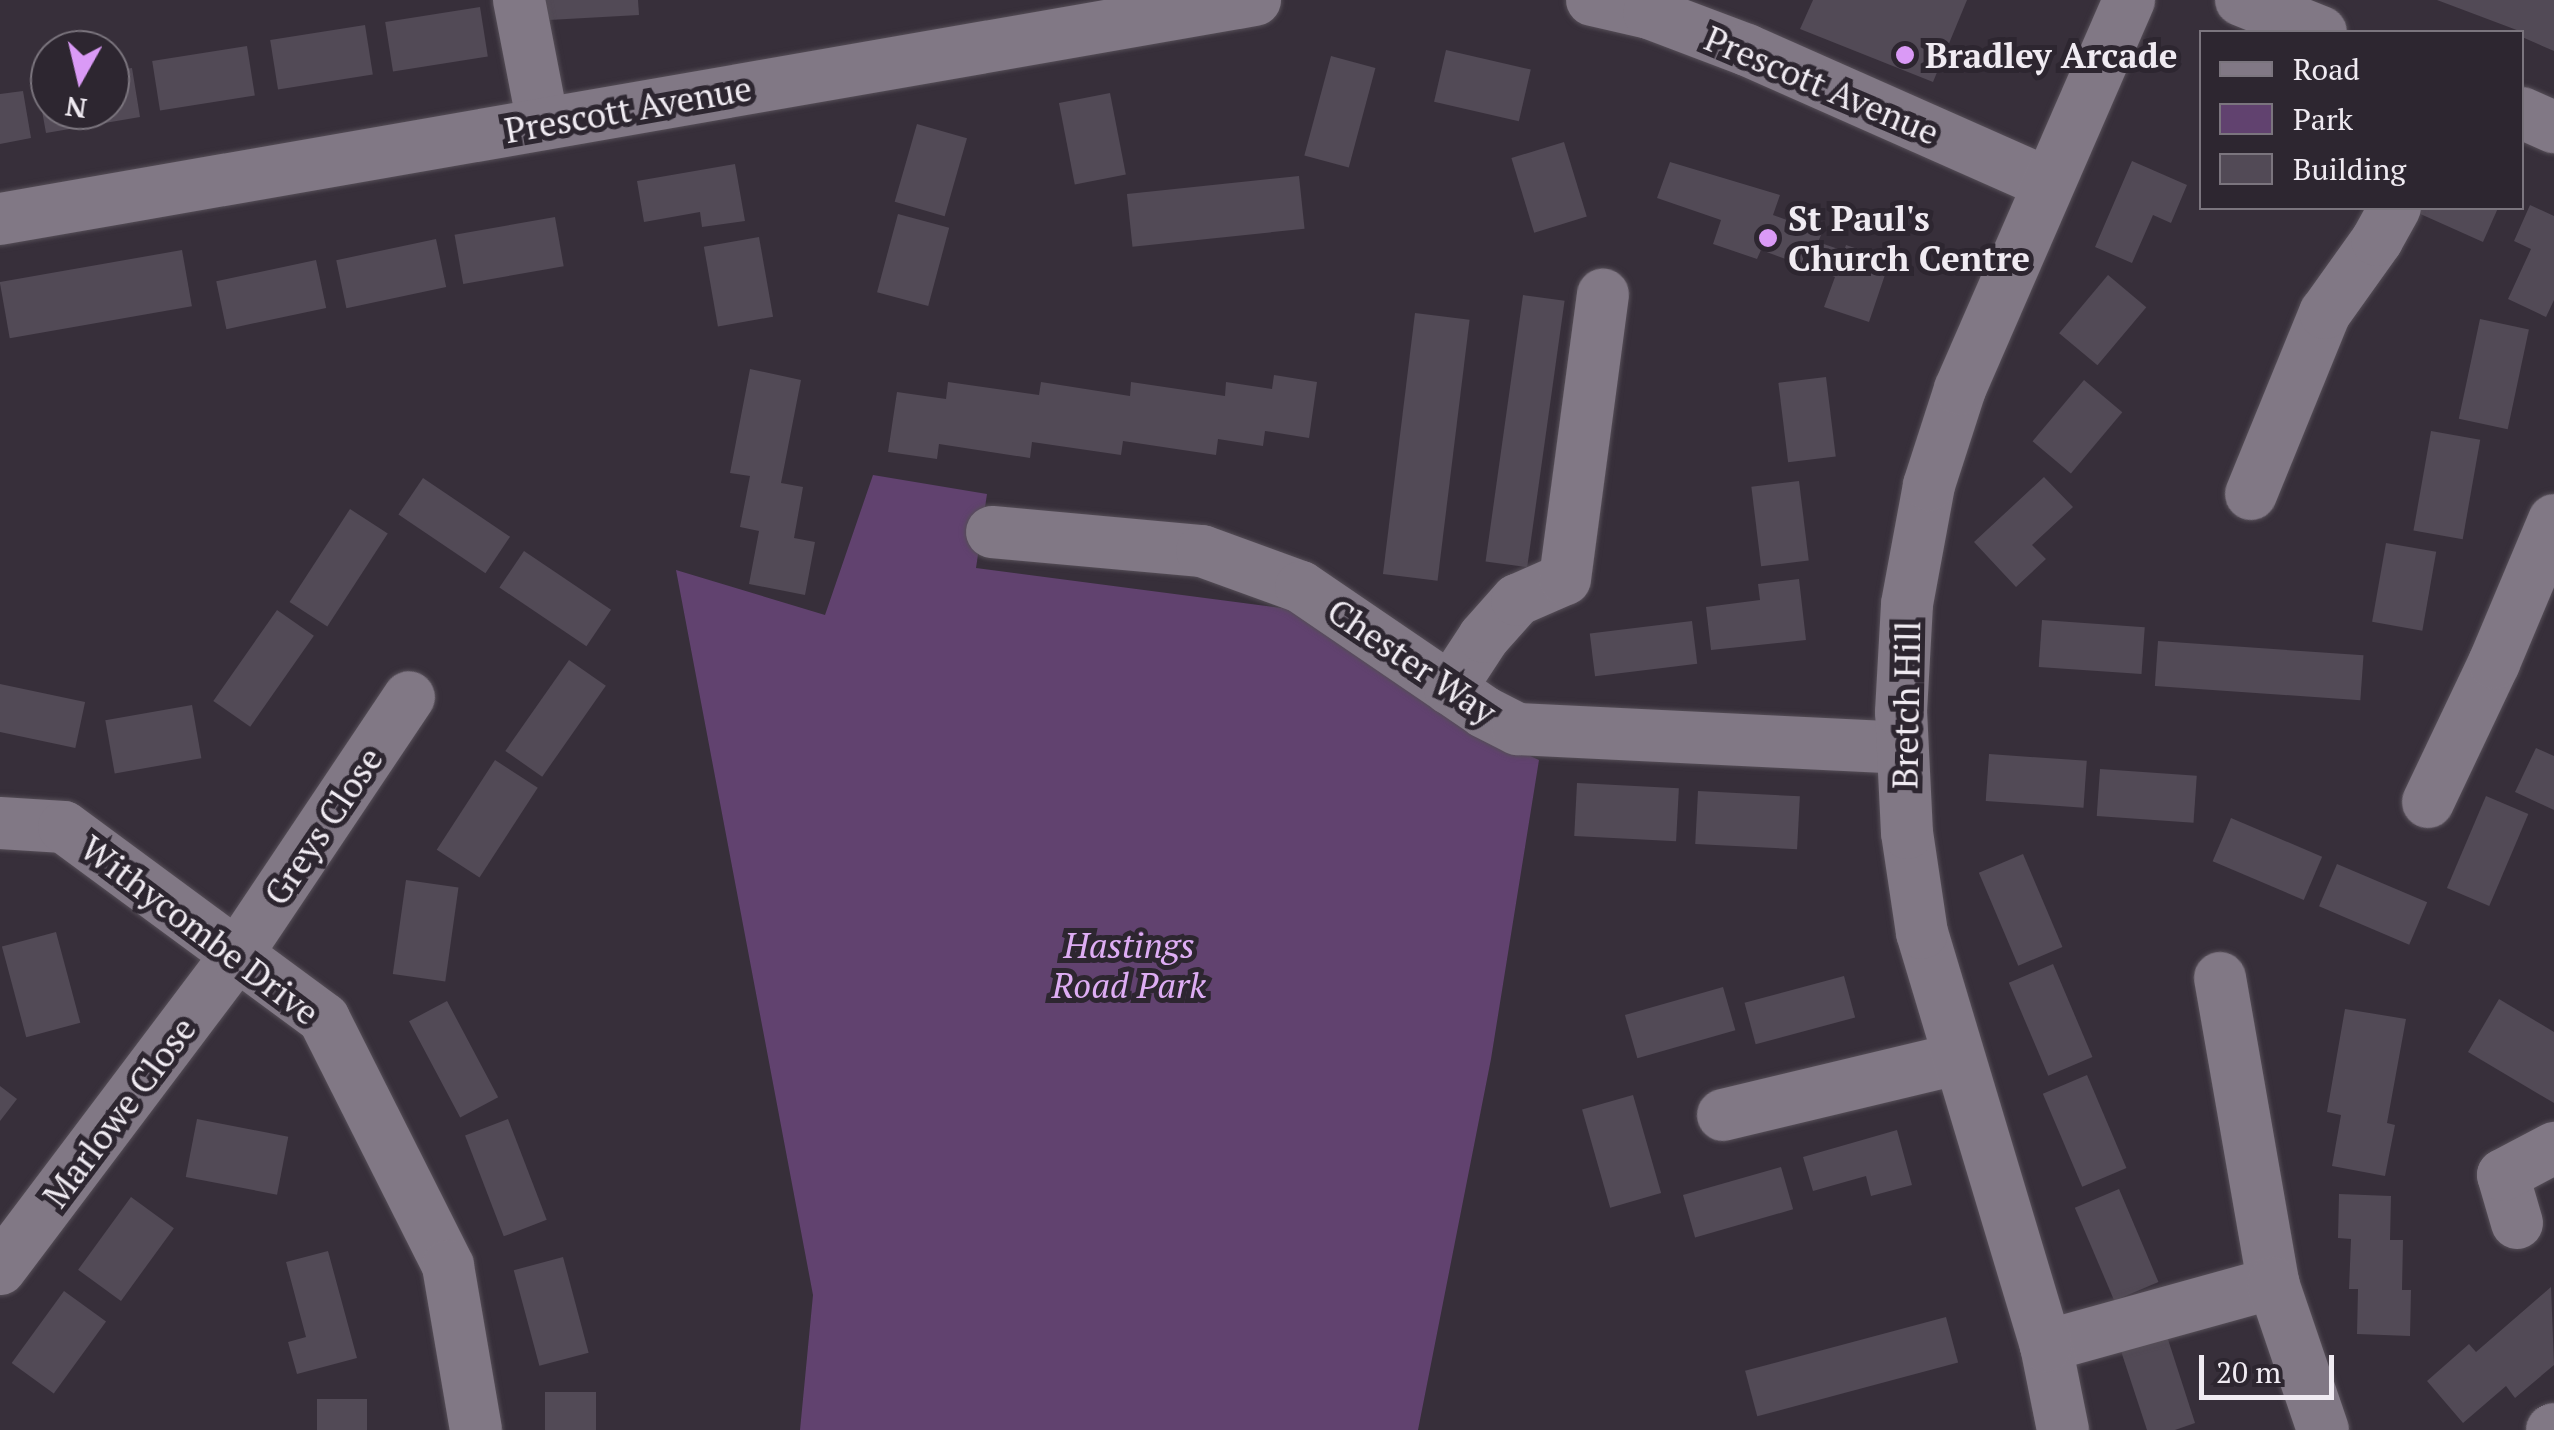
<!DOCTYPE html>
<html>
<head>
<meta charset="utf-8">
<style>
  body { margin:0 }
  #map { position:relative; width:2554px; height:1430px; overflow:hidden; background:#372f3a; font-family:"PT Serif",serif }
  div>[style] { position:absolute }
  .green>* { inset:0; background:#61426f }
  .building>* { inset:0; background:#524a56; transform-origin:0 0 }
  .roads { filter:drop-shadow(0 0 2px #554e57) drop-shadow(0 0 2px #554e57) }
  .minor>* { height:52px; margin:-26px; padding:0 26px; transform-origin:26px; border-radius:26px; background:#817885 }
  .dots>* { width:28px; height:28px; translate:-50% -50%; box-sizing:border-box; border:5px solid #2d2630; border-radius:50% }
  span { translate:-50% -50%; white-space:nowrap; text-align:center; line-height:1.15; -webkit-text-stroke:10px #2d2630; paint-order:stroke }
  .poi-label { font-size:35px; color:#f0ebf2; font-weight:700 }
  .left { translate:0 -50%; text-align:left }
  .street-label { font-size:35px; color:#f0ebf2 }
  .park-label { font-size:35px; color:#deadf4; font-style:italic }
  .legend { position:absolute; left:2199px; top:30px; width:325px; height:180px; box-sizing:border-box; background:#2d2630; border:2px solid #7b757e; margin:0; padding:12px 18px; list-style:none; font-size:30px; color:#f0ebf2 }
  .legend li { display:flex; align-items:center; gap:20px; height:50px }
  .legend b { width:50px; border:2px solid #7b757e }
  .north { position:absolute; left:30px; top:30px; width:100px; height:100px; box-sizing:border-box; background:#2d2630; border:2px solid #7b757e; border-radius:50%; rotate:188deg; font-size:28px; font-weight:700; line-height:40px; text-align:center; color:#f0ebf2 }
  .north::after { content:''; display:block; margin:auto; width:35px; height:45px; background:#da9af6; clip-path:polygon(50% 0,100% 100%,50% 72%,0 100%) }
  .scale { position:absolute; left:2199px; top:1355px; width:135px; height:45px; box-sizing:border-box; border:5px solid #f0ebf2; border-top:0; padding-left:12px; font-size:30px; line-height:35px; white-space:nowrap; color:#f0ebf2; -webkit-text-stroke:8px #2d2630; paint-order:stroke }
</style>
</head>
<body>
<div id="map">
  <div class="green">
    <div style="clip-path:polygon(873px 475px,987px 494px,976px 568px,1289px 609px,1454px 722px,1539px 760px,1491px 1059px,1418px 1430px,800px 1430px,813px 1295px,676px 570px,825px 615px)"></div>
  </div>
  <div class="building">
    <div style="clip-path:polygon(530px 0,638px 0,639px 15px,531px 21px)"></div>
    <div style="clip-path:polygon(1813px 0,1967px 0,1933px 82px,1800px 29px)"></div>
    <div style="clip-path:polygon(2437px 0,2554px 0,2554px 51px,2522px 37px,2522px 32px)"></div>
    <div style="left:480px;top:7px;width:50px;height:96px;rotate:81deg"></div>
    <div style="left:365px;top:25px;width:50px;height:96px;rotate:81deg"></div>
    <div style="left:247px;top:46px;width:50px;height:96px;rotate:81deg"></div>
    <div style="left:1446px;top:50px;width:87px;height:53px;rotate:13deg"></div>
    <div style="left:1331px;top:56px;width:46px;height:103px;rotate:15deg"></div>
    <div style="clip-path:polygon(132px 68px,140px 117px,46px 133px,37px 83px,50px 81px,50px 110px,110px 110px,110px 71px)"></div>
    <div style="clip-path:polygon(23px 91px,31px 138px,0 144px,0 94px)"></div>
    <div style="left:1110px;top:93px;width:83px;height:52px;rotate:79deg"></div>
    <div style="left:917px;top:124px;width:52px;height:81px;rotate:16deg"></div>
    <div style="left:1564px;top:142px;width:78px;height:55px;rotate:73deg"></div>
    <div style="clip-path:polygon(2132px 161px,2187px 185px,2171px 223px,2153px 215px,2132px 263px,2095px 247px)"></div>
    <div style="clip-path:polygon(1670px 162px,1780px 195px,1773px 215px,1822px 233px,1818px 242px,1844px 251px,1846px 245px,1890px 260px,1869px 322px,1824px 307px,1835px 277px,1761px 250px,1757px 259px,1713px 244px,1721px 220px,1657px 198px)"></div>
    <div style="clip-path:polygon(735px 164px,745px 221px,702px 227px,700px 212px,644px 222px,637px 181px)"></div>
    <div style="left:1299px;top:176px;width:53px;height:173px;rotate:84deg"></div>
    <div style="clip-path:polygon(2530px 205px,2554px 216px,2554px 300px,2546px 317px,2508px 299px,2531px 249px,2514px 241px)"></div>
    <div style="clip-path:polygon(2407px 208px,2498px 208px,2483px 242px)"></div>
    <div style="left:898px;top:214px;width:53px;height:81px;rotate:15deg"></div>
    <div style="left:555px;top:217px;width:50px;height:102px;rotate:80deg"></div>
    <div style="left:759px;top:237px;width:81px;height:56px;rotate:80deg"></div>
    <div style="left:436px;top:239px;width:49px;height:102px;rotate:78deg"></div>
    <div style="left:182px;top:250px;width:57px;height:185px;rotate:80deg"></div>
    <div style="left:316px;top:260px;width:49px;height:102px;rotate:78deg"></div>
    <div style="left:2108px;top:275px;width:50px;height:76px;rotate:40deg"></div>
    <div style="left:1523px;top:295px;width:42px;height:269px;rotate:8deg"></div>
    <div style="left:1415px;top:313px;width:55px;height:263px;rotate:7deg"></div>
    <div style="left:2480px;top:319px;width:50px;height:102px;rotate:12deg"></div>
    <div style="clip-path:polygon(750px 369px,801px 380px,781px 483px,803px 487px,794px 538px,815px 542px,805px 595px,749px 584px,759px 531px,740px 527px,750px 476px,730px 473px)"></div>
    <div style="clip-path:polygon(1274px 375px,1317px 382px,1309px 438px,1265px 431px,1263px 446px,1218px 439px,1216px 455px,1123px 441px,1121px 455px,1032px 442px,1030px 458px,939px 444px,937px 459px,888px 452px,897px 392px,946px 399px,948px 382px,1039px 395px,1041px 382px,1130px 396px,1131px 382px,1225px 396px,1226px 382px,1272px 389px)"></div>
    <div style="left:1826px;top:377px;width:80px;height:48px;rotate:83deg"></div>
    <div style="left:2084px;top:380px;width:50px;height:80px;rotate:40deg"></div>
    <div style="left:2431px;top:431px;width:50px;height:101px;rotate:10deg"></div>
    <div style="clip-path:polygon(2044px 477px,2073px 507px,2032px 545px,2046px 559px,2016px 587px,1974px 542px)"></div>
    <div style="left:423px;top:478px;width:105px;height:44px;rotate:34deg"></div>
    <div style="left:1799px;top:481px;width:80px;height:48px;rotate:83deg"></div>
    <div style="left:350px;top:509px;width:45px;height:111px;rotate:33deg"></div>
    <div style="left:2386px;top:543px;width:51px;height:80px;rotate:10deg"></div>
    <div style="left:524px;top:551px;width:105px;height:44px;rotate:34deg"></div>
    <div style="clip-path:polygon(1799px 579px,1806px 640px,1711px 650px,1706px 607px,1760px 600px,1758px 584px)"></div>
    <div style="left:277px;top:610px;width:45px;height:111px;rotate:35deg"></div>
    <div style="left:2042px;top:620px;width:103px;height:47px;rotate:4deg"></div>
    <div style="left:1692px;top:621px;width:43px;height:103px;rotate:83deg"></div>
    <div style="left:2158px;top:641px;width:206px;height:45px;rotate:4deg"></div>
    <div style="left:569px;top:660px;width:45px;height:111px;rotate:35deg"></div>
    <div style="left:0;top:684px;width:87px;height:47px;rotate:12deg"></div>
    <div style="left:192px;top:705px;width:54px;height:88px;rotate:80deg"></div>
    <div style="clip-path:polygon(2536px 748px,2554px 756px,2554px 810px,2515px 792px)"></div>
    <div style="left:1989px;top:754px;width:98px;height:47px;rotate:4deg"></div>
    <div style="left:495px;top:760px;width:51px;height:107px;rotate:33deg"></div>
    <div style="left:2100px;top:769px;width:97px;height:47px;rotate:4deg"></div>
    <div style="left:1577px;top:783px;width:102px;height:53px;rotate:3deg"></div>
    <div style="left:1698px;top:791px;width:102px;height:53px;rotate:3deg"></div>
    <div style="left:2486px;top:796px;width:46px;height:100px;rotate:23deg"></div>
    <div style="left:2231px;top:818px;width:99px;height:47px;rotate:23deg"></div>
    <div style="left:2023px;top:854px;width:101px;height:48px;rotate:67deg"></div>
    <div style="left:2337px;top:864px;width:98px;height:46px;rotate:23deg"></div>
    <div style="left:406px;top:880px;width:53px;height:95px;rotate:8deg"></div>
    <div style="left:56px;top:932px;width:94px;height:56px;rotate:75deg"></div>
    <div style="left:2053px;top:964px;width:101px;height:48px;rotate:67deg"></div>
    <div style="left:1844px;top:976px;width:43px;height:103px;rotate:75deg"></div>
    <div style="left:1723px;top:987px;width:45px;height:102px;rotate:74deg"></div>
    <div style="clip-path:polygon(2499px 999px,2554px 1032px,2554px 1103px,2468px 1052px)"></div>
    <div style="left:447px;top:1001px;width:109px;height:43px;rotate:62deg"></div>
    <div style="clip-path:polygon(2345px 1009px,2406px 1019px,2387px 1123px,2395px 1125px,2385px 1176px,2332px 1166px,2341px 1115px,2327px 1112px)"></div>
    <div style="left:2087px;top:1075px;width:101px;height:48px;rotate:67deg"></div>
    <div style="clip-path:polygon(0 1086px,17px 1099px,0 1121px)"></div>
    <div style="left:1633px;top:1095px;width:102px;height:53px;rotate:74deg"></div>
    <div style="left:197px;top:1119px;width:93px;height:59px;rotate:11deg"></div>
    <div style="left:508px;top:1119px;width:108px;height:46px;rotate:69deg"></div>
    <div style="clip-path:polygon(1897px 1130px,1912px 1185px,1871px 1196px,1866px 1176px,1813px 1191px,1803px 1157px)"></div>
    <div style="left:1781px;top:1167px;width:44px;height:102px;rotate:74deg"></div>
    <div style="left:2119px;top:1189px;width:101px;height:48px;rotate:67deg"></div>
    <div style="clip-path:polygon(2339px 1194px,2391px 1196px,2390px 1240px,2403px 1240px,2402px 1290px,2411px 1290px,2410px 1336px,2357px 1334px,2358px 1289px,2349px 1289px,2351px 1239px,2338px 1238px)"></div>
    <div style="left:131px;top:1197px;width:53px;height:90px;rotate:36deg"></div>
    <div style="clip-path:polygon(328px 1251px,357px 1358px,297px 1374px,288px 1342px,306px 1337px,286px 1262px)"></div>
    <div style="left:563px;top:1257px;width:99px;height:51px;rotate:75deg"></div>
    <div style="clip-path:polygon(2551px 1287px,2554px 1365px,2515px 1398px,2506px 1386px,2463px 1423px,2427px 1381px,2469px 1344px,2476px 1352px)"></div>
    <div style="left:64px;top:1291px;width:52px;height:89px;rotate:36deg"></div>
    <div style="left:1946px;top:1317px;width:47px;height:208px;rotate:75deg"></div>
    <div style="clip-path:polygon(2164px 1327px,2195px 1423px,2175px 1430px,2147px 1430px,2118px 1342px)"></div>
    <div style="left:596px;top:1392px;width:38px;height:51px;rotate:90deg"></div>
    <div style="left:317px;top:1399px;width:50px;height:31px"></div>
  </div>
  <div class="roads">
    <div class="minor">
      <div style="left:519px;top:0;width:126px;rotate:79deg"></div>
      <div style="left:1592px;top:0;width:58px;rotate:12.8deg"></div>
      <div style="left:1649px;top:13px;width:105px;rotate:20.7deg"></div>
      <div style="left:1747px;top:50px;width:328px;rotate:23.9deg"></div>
      <div style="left:2241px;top:0;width:86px;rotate:21.8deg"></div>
      <div style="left:2522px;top:113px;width:35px;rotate:24deg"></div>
      <div style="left:0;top:219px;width:1274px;rotate:-9.9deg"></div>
      <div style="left:2251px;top:494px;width:196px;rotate:-67.8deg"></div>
      <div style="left:2325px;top:313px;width:90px;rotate:-54.5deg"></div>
      <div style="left:2377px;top:240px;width:37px;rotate:-61deg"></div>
      <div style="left:992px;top:532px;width:211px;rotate:5.2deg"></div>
      <div style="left:1202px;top:551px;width:105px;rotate:20deg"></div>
      <div style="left:1301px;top:587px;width:222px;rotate:34.3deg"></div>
      <div style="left:1484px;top:712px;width:38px;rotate:27deg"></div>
      <div style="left:1518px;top:729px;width:383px;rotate:2.8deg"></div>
      <div style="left:1450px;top:689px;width:62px;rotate:-56.8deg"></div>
      <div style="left:1484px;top:637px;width:50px;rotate:-48.3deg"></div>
      <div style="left:1517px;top:600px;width:52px;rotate:-23.6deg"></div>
      <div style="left:1565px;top:579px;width:287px;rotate:-82.4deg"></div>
      <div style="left:2428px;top:802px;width:154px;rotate:-64.6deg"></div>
      <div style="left:2494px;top:663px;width:155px;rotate:-67.2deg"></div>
      <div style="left:0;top:823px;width:64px;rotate:3.6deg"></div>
      <div style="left:64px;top:827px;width:323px;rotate:36.4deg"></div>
      <div style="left:324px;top:1019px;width:276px;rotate:63.3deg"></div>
      <div style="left:448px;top:1266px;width:166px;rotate:80.3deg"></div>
      <div style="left:2220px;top:978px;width:310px;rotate:80.1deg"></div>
      <div style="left:1723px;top:1115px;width:241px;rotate:-13.5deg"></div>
      <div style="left:2517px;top:1223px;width:50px;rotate:-106.3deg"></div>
      <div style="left:2503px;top:1175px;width:58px;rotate:-27.9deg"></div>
      <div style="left:0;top:1269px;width:394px;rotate:-53deg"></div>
      <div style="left:237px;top:954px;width:309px;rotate:-56.2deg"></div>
      <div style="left:2046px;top:1346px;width:236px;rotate:-15.5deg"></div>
      <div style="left:2273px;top:1283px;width:155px;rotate:71.2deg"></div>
      <div style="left:2063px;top:1430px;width:86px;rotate:-101.4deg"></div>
      <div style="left:2046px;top:1346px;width:431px;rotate:-106.7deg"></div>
      <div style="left:1922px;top:933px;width:101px;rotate:-98.5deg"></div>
      <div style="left:1907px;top:833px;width:121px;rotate:-92.8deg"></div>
      <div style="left:1901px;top:712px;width:108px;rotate:-86.8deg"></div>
      <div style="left:1907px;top:604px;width:121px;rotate:-79.5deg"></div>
      <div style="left:1929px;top:485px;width:101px;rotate:-72.1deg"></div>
      <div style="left:1960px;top:389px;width:424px;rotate:-66.5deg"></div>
      <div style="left:2552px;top:1430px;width:2px;rotate:-27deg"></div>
    </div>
  </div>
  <div class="dots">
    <div style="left:1905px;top:55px;background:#da9af6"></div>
    <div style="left:1768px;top:238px;background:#da9af6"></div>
  </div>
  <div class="poi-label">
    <span class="left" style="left:1925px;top:55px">Bradley Arcade</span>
    <span class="left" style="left:1788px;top:238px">St Paul's<br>Church Centre</span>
  </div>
  <div class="street-label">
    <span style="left:1822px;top:85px;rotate:23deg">Prescott Avenue</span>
    <span style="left:628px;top:109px;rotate:-10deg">Prescott Avenue</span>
    <span style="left:1412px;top:661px;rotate:34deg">Chester Way</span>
    <span style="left:1906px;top:705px;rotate:-89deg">Bretch Hill</span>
    <span style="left:323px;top:826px;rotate:-56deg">Greys Close</span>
    <span style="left:200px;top:930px;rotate:37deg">Withycombe Drive</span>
    <span style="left:119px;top:1112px;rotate:-53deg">Marlowe Close</span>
  </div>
  <div class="park-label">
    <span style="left:1129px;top:965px">Hastings<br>Road Park</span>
  </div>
  <ul class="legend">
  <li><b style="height:12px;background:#817885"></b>Road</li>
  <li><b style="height:28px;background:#61426f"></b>Park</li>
  <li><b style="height:28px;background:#524a56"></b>Building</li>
  </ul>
  <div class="north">N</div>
  <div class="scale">20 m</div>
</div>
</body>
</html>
